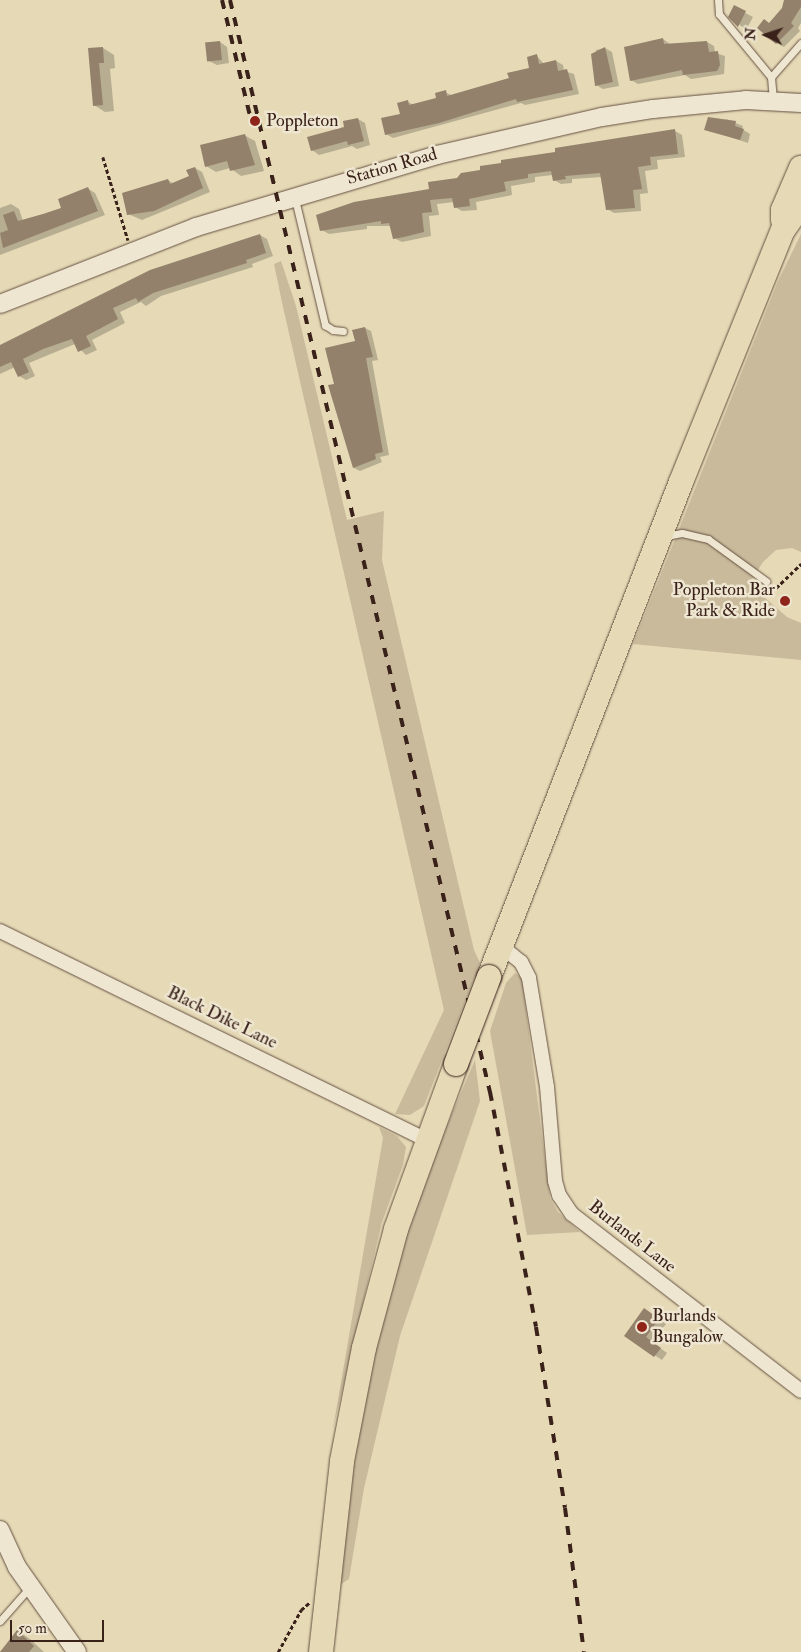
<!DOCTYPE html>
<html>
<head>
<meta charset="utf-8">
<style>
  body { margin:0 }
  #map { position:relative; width:801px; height:1652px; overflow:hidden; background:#e5d9b6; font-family:"IM FELL Double Pica",serif }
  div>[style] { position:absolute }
  .green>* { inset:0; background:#c8ba9b }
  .shadow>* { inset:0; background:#0003 }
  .building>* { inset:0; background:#93816b; transform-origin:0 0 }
  .path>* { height:2.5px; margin-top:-1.25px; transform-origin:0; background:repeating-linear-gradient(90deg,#3a221a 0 4px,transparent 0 6.5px) }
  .roads { filter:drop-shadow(0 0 1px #655041) drop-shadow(0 0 1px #655041) }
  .service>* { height:7px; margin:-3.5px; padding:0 3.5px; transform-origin:3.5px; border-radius:3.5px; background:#eee6d0 }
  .minor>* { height:14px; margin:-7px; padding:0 7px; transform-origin:7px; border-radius:7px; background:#eee6d0 }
  .tertiary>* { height:18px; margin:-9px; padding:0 9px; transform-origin:9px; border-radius:9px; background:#eee6d0 }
  .trunk>* { height:24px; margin:-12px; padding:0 12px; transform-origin:12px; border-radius:12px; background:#e5d9b6 }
  .rail>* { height:4px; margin-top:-2px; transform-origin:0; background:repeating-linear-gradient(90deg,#3a221a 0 9px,transparent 0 18px) }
  .bridges { filter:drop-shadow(0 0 1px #3a221a) drop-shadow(0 0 1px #3a221a) }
  .trunk-bridge>* { height:24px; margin:-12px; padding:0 12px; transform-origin:12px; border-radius:12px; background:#e5d9b6 }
  .dots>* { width:14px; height:14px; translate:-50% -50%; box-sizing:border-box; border:2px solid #eee6d0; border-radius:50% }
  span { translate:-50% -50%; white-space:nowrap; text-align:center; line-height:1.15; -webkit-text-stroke:5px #eee6d0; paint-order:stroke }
  .poi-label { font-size:18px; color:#3a221a }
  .left { translate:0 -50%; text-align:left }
  .right { translate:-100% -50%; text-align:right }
  .street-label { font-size:18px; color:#3a221a }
  .north { position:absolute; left:741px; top:10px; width:50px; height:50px; -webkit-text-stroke:4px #eee6d0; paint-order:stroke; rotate:274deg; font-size:14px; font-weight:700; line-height:20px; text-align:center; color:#3a221a }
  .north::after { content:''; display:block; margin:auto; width:18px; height:22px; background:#3a221a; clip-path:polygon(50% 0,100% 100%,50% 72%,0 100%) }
  .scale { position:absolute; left:10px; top:1620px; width:94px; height:22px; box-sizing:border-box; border:2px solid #3a221a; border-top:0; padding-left:6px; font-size:15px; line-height:18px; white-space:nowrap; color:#3a221a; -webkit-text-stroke:4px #eee6d0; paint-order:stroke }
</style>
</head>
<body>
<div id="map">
  <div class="green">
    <div style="clip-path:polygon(801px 234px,801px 552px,792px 548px,776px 550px,763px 562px,749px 584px,787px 617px,801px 623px,801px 660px,633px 644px,778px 281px)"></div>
    <div style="clip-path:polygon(281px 261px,296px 306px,347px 520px,384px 511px,382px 560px,474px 950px,480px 963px,424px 1106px,410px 1115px,395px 1114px,444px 1010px,283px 307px,274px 264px)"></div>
    <div style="clip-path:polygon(515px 973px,522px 978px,550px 1198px,558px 1212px,580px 1232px,527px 1235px,490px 1031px,506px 983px)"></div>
    <div style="clip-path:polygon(475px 1060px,480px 1101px,400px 1336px,364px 1488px,349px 1579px,335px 1588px,346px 1492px,367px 1376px,393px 1273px,420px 1188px)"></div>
    <div style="clip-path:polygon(379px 1127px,397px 1136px,406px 1147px,403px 1165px,382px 1222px,333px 1429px,383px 1138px)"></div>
  </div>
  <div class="shadow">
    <div style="clip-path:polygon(788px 0,801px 0,801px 23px,798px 28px,800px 31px,784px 47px,776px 43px)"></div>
    <div style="clip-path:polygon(734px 7px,753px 17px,746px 30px,730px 17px)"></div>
    <div style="clip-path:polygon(663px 39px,670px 44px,707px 42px,714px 46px,715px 53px,725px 56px,724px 74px,691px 79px,685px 75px,638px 84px,631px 80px)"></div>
    <div style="clip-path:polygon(220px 42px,227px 47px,229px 63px,217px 65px,209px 61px)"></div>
    <div style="clip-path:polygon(103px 48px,114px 55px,115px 68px,110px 69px,114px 111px,105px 112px,94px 105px,89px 49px)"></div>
    <div style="clip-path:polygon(605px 48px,612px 52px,619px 86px,603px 89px,596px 85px,596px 50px)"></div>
    <div style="clip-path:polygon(537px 56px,544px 64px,556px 61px,563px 65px,564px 71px,574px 74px,579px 94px,525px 105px,521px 103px,393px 138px,386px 134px,408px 102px,414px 105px,437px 99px,445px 92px,453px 96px,510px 79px,530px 69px)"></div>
    <div style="clip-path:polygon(358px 119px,365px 123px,370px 145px,357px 149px,352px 146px,319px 155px,312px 150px)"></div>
    <div style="clip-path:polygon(726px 119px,743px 126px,742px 129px,750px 134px,748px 143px,706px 129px,725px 123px)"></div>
    <div style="clip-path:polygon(675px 131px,682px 135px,685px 157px,657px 160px,658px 169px,645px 171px,648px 193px,640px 194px,641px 211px,614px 213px,607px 209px,602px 177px,572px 179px,572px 183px,561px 184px,554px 180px,553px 175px,535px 177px,535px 182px,511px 186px,512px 195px,476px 202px,477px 210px,462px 211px,455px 207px,454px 202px,437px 204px,439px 215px,429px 216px,431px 236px,402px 242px,394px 238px,391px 226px,367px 226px,367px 229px,329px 234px,322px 230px,482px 171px)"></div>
    <div style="clip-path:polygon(244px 135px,255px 141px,264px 171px,241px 176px,230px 168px,216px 172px,206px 166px)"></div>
    <div style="clip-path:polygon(195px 168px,202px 172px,210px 192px,142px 220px,128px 214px,168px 180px,174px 184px,190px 177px)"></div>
    <div style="clip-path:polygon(87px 188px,95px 193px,105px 215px,0 255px,0 208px,11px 204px,19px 209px,23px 221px,62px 209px)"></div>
    <div style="clip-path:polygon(260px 235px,267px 239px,273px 256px,252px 264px,253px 267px,161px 296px,146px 306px,141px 302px,120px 312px,125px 323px,92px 340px,97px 350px,86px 355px,75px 344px,29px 363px,35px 376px,26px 380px,19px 376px,15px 367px,0 374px,0 346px)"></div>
    <div style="clip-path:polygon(365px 328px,371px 331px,378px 360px,372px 361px,389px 455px,380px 457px,382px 462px,360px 471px,354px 468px,330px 386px,335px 384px)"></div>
    <div style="clip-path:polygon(645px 1309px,666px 1324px,652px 1342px,667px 1353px,662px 1360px,626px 1336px)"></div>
    <div style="clip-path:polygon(18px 1631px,30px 1639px,44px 1652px,0 1652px)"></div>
  </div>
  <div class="building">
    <div style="clip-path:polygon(784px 0,801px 0,801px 7px,791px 23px,794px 26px,776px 44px,757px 28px,764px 19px,769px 23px,782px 8px)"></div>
    <div style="clip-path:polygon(734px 5px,746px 11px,738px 27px,728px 17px)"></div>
    <div style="clip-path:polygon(663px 38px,664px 44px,707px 41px,709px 52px,718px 51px,720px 65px,717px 71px,683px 75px,682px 70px,630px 81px,624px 47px)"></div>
    <div style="left:220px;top:41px;width:19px;height:15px;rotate:84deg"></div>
    <div style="clip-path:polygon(103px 47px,104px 63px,99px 63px,103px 105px,93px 106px,88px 48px)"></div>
    <div style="clip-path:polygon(605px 47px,613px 82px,595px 86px,591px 54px)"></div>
    <div style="clip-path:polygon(537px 54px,539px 64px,556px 60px,558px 71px,567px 69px,573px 90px,517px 102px,516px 99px,439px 123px,385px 135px,381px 118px,400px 114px,397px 103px,408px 100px,409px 105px,436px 98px,435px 93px,446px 90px,447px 96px,509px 78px,507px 73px,529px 68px,527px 57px)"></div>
    <div style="clip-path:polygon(708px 117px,736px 121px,735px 126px,744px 129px,740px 140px,704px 130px)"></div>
    <div style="clip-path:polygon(358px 118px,364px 141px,348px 145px,347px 141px,311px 151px,307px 137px,344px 127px,343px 121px)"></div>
    <div style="clip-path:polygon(675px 129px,678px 154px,650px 157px,651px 165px,638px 167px,642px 189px,633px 190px,635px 208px,606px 210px,600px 173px,565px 176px,566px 179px,553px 181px,551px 171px,528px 174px,528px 178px,504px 182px,506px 191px,469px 199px,470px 206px,454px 208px,452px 198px,430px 200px,432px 212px,422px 213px,424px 232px,404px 237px,393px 239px,389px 223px,381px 224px,381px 221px,320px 231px,316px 215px,354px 202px,429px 189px,428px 182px,457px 178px,461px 173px,480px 170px,480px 166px,501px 163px,501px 160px,555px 152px,555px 148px)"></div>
    <div style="clip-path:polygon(245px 134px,255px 165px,230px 171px,227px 161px,205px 167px,200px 145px)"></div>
    <div style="clip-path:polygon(195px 167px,203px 188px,154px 211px,127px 215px,122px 193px,168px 179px,170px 184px,189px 176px,186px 170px)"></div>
    <div style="clip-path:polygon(88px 187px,98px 211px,3px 248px,0 233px,8px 230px,3px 215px,14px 211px,18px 221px,43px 214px,61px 208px,58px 199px)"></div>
    <div style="clip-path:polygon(260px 234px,266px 253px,246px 260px,247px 263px,153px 293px,138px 302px,136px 298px,113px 308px,118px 319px,86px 336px,91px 346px,78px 352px,72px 339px,43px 349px,23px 359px,29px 372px,18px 377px,11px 362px,0 367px,0 345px,150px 270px)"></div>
    <div style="clip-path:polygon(365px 327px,373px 357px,366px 358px,383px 452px,375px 454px,376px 459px,353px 468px,328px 385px,334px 384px,325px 348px,355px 341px,352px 330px)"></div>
    <div style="clip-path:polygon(644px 1308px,659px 1319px,646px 1337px,661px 1348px,654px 1357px,624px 1336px)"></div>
    <div style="clip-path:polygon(17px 1630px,34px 1646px,29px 1652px,0 1652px)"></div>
  </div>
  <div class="path">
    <div style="left:103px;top:157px;width:87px;rotate:73.2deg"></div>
    <div style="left:776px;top:588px;width:35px;rotate:-44deg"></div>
    <div style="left:278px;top:1652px;width:48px;rotate:-61.3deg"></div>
    <div style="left:301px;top:1610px;width:11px;rotate:-41deg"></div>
  </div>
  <div class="roads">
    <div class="service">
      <div style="left:718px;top:0;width:14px;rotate:86deg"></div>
      <div style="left:719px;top:14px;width:82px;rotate:50.5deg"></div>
      <div style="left:771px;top:77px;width:22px;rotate:85deg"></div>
      <div style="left:771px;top:77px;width:45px;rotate:-48.6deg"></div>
      <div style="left:295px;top:199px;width:130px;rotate:76.6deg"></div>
      <div style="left:325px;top:325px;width:9px;rotate:32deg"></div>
      <div style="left:333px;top:330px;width:10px;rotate:6deg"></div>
      <div style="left:666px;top:536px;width:16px;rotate:-11deg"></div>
      <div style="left:682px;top:533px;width:27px;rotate:13deg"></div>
      <div style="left:708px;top:539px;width:72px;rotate:35.9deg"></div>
      <div style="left:0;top:1621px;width:45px;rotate:-48.6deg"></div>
    </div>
    <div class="minor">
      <div style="left:0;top:931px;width:475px;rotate:26.1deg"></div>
      <div style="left:501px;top:946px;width:26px;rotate:39deg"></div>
      <div style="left:521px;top:962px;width:18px;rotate:63deg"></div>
      <div style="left:529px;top:978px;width:110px;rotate:80.6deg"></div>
      <div style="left:547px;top:1087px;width:94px;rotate:85.1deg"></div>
      <div style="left:555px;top:1181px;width:15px;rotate:74deg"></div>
      <div style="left:559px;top:1195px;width:23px;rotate:56deg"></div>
      <div style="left:572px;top:1214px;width:289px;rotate:37.7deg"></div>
    </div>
    <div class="tertiary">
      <div style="left:0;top:304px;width:211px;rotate:-21.4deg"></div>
      <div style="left:196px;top:227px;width:252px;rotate:-16.6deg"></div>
      <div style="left:437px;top:155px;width:169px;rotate:-13deg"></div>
      <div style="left:602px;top:117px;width:52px;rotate:-8.9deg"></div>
      <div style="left:653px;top:109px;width:93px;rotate:-5.5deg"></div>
      <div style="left:746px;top:100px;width:55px;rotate:3.1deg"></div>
      <div style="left:0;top:1530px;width:41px;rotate:65.3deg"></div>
      <div style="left:17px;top:1567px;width:104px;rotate:54.8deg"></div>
    </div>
    <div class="trunk">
      <div style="left:783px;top:220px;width:10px;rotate:-90deg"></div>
      <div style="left:783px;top:210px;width:46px;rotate:-66.8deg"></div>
      <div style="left:489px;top:977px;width:531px;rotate:-68.8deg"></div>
      <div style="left:681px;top:482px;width:272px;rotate:-68deg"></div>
      <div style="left:783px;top:230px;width:32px;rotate:-55deg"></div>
      <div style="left:321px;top:1652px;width:192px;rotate:-83.7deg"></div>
      <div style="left:342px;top:1461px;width:115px;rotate:-79deg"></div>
      <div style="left:364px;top:1348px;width:123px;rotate:-74.9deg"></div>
      <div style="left:396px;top:1229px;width:176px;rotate:-70deg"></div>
    </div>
  </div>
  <div class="rail">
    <div style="left:222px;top:0;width:128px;rotate:76.4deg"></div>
    <div style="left:230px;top:0;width:1123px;rotate:76.61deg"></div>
    <div style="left:490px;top:1092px;width:239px;rotate:78.9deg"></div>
    <div style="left:536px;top:1327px;width:183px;rotate:80.9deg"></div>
    <div style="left:565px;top:1508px;width:145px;rotate:82.5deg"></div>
  </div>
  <div class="bridges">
    <div class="trunk-bridge">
      <div style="left:456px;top:1064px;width:93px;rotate:-69.2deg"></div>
    </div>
  </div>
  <div class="dots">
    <div style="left:255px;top:121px;background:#8f2418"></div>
    <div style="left:785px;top:601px;background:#8f2418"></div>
    <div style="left:642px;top:1327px;background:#8f2418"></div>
  </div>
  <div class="poi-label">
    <span class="left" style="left:266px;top:121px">Poppleton</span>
    <span class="right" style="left:775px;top:601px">Poppleton Bar<br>Park &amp; Ride</span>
    <span class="left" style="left:652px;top:1327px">Burlands<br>Bungalow</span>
  </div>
  <div class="street-label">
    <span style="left:392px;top:167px;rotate:-16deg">Station Road</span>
    <span style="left:222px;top:1018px;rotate:26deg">Black Dike Lane</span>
    <span style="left:632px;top:1237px;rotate:38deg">Burlands Lane</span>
  </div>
  <div class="north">N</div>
  <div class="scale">50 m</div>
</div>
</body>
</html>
